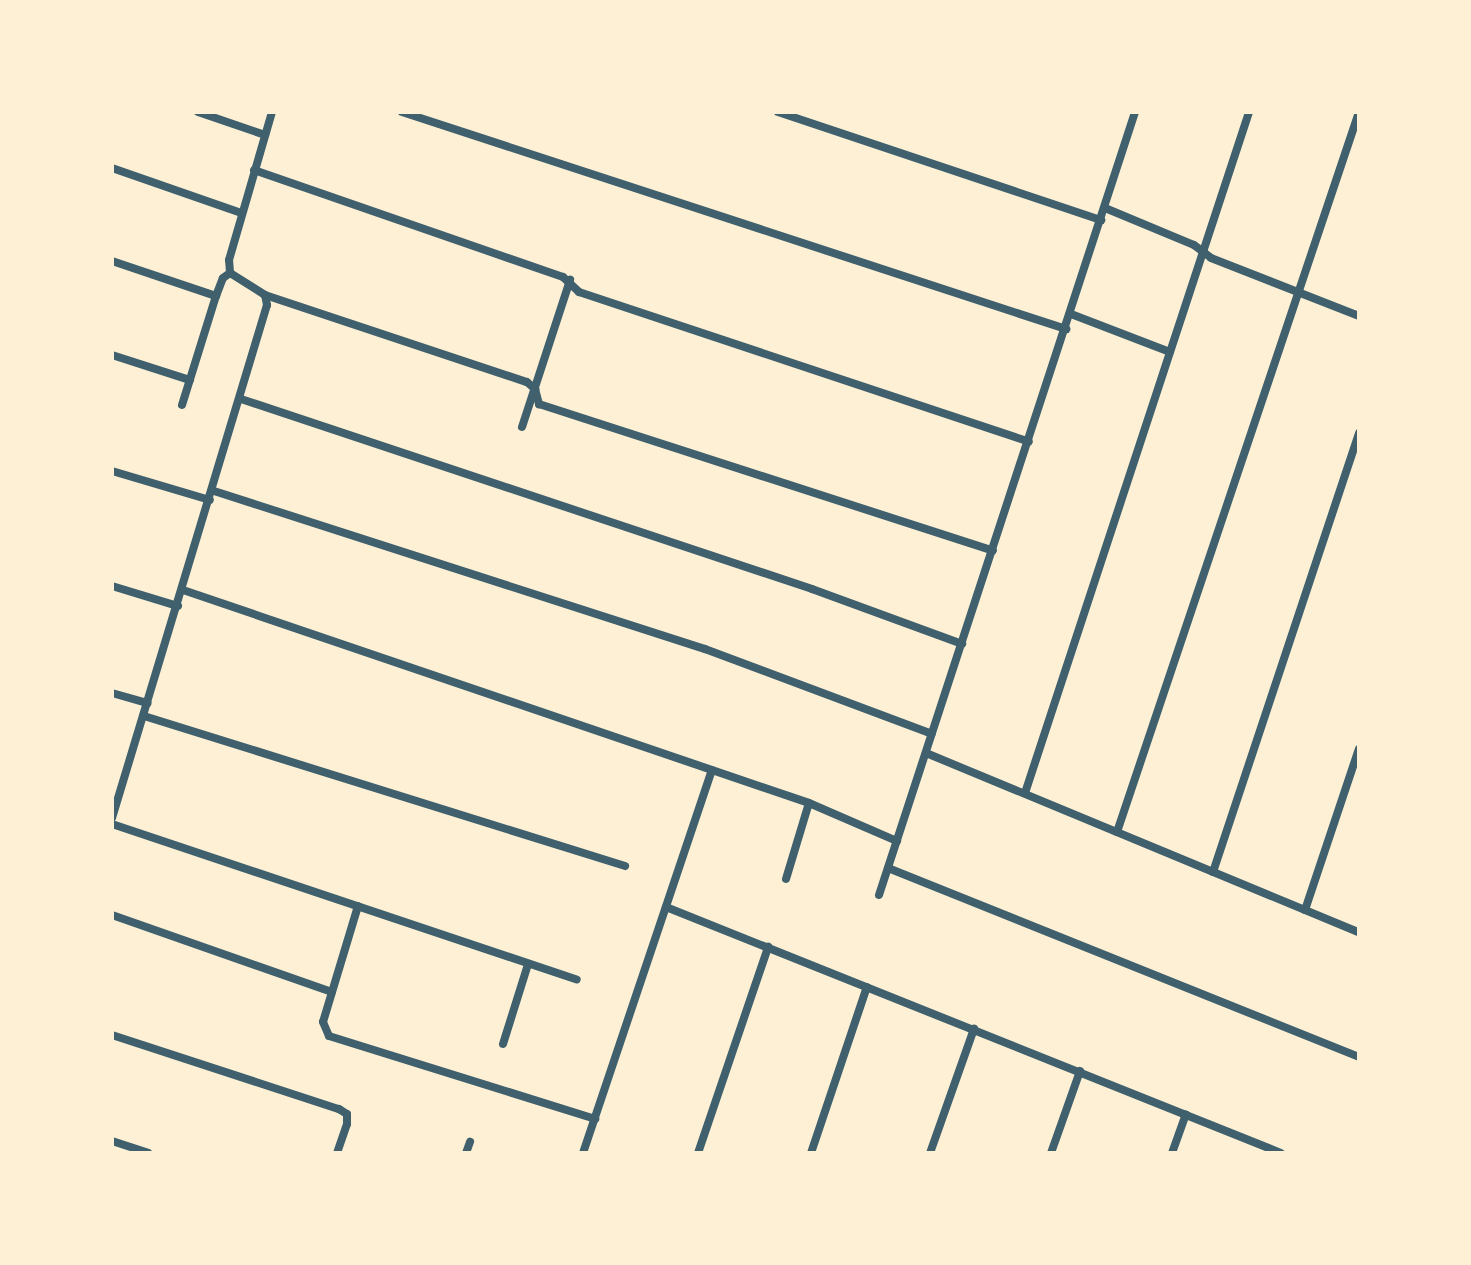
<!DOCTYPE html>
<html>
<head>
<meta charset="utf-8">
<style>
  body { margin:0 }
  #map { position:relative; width:1471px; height:1265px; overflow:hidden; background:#fdf0d5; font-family:Signika,sans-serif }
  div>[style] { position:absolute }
  .minor>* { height:8px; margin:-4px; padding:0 4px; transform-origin:4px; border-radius:4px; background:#3f606c }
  span { translate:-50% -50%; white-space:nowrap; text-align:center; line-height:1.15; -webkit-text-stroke:7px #fdf0d5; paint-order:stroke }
  .frame { position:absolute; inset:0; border:114px solid #fdf0d5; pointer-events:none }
</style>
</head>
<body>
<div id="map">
  <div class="minor">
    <div style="left:198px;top:112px;width:71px;rotate:18.9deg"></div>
    <div style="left:402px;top:112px;width:699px;rotate:18.1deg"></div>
    <div style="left:778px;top:112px;width:341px;rotate:18.5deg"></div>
    <div style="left:112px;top:168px;width:137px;rotate:19.2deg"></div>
    <div style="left:254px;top:170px;width:327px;rotate:19.1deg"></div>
    <div style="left:563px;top:277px;width:22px;rotate:43deg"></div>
    <div style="left:579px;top:292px;width:474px;rotate:18.4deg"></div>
    <div style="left:1105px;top:208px;width:96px;rotate:22.6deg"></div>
    <div style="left:1194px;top:245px;width:21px;rotate:37deg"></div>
    <div style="left:1211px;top:258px;width:159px;rotate:21.4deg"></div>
    <div style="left:112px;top:261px;width:110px;rotate:18.6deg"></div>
    <div style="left:265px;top:295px;width:276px;rotate:18.4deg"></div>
    <div style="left:527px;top:382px;width:11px;rotate:41deg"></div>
    <div style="left:535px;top:389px;width:16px;rotate:75deg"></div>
    <div style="left:539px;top:404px;width:477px;rotate:17.9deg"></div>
    <div style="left:1071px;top:314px;width:106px;rotate:21deg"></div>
    <div style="left:112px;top:355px;width:82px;rotate:17.8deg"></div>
    <div style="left:241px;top:399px;width:602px;rotate:18.4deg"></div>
    <div style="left:812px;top:589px;width:160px;rotate:20.1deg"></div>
    <div style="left:182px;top:405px;width:114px;rotate:-72.7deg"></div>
    <div style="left:216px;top:296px;width:19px;rotate:-69deg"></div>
    <div style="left:223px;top:278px;width:9px;rotate:-36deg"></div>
    <div style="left:522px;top:427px;width:155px;rotate:-71.9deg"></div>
    <div style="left:112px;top:471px;width:102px;rotate:16.5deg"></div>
    <div style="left:214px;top:491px;width:516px;rotate:17.84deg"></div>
    <div style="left:705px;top:649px;width:242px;rotate:20.5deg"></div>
    <div style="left:112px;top:586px;width:69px;rotate:16.9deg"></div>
    <div style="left:183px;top:590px;width:661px;rotate:18.79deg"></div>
    <div style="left:809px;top:803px;width:96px;rotate:23.4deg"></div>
    <div style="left:112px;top:693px;width:37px;rotate:16deg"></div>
    <div style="left:144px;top:716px;width:504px;rotate:17.32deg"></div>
    <div style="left:926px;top:753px;width:469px;rotate:22.5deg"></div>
    <div style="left:1025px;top:793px;width:717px;rotate:-71.79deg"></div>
    <div style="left:112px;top:818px;width:536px;rotate:-73.19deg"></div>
    <div style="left:267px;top:305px;width:10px;rotate:-101deg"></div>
    <div style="left:265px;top:295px;width:41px;rotate:-147.8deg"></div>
    <div style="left:230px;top:273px;width:13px;rotate:-94deg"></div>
    <div style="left:229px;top:260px;width:154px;rotate:-73.8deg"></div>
    <div style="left:112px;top:824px;width:490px;rotate:18.5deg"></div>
    <div style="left:1117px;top:832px;width:760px;rotate:-71.42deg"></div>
    <div style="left:888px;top:868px;width:508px;rotate:21.86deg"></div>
    <div style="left:1213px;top:872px;width:463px;rotate:-71.6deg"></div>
    <div style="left:786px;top:879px;width:79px;rotate:-73.2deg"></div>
    <div style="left:879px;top:895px;width:824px;rotate:-71.89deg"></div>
    <div style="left:358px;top:906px;width:121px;rotate:106.8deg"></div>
    <div style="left:323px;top:1022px;width:15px;rotate:67deg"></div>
    <div style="left:329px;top:1036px;width:279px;rotate:17.3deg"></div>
    <div style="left:666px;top:907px;width:662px;rotate:21.8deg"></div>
    <div style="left:1305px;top:910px;width:170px;rotate:-71.5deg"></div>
    <div style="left:112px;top:915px;width:233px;rotate:19.3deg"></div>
    <div style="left:112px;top:1035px;width:239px;rotate:18.1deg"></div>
    <div style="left:339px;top:1109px;width:9px;rotate:32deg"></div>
    <div style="left:347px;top:1114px;width:10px;rotate:90deg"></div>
    <div style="left:347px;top:1124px;width:31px;rotate:109deg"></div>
    <div style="left:503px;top:1044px;width:84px;rotate:-72.6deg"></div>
    <div style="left:112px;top:1141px;width:38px;rotate:18deg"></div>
    <div style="left:466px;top:1153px;width:12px;rotate:-70deg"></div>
    <div style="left:583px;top:1153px;width:404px;rotate:-71.4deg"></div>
    <div style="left:698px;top:1153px;width:218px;rotate:-71.2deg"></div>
    <div style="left:811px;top:1153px;width:175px;rotate:-71.4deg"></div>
    <div style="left:930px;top:1153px;width:132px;rotate:-70.5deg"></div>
    <div style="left:1051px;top:1153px;width:87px;rotate:-70.5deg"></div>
    <div style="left:1172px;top:1153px;width:41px;rotate:-70.3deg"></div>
  </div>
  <div class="frame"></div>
</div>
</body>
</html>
